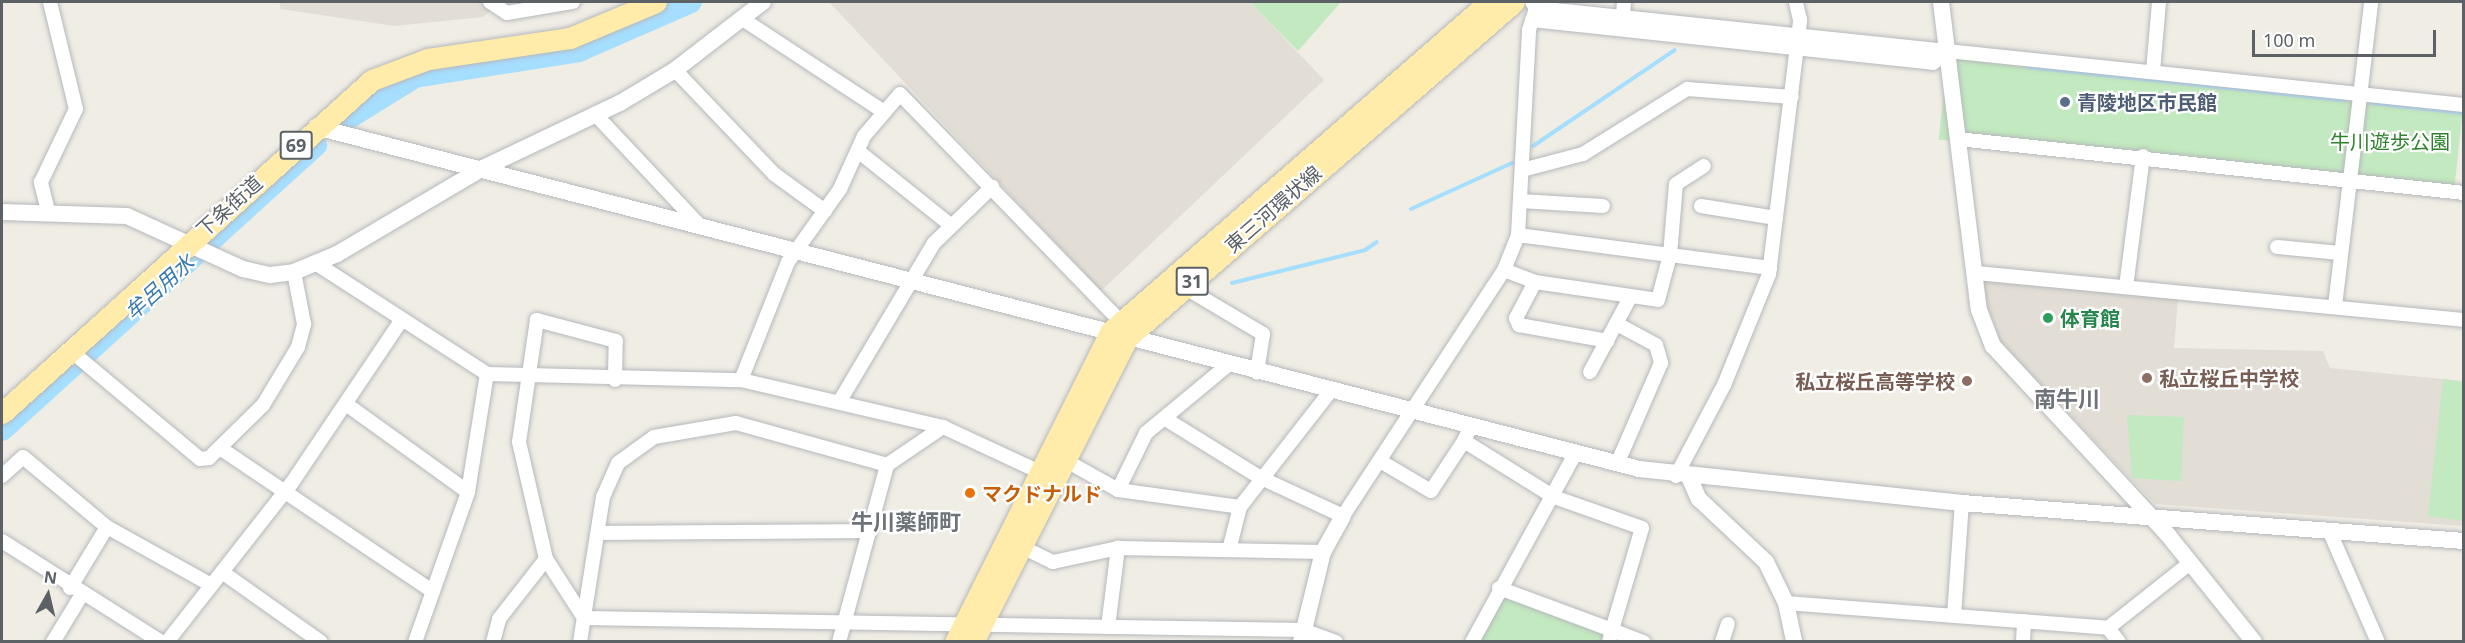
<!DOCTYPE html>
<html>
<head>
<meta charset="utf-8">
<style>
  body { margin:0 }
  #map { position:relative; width:2465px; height:643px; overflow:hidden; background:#f0ede5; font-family:"Noto Sans","Noto Sans JP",sans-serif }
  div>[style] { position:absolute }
  .education>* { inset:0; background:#e2ded5 }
  .green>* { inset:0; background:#c2e9bf; transform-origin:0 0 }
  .stream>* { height:4px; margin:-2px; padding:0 2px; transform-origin:2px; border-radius:2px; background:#a5deff }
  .river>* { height:22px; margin:-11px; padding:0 11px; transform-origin:11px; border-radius:11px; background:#a5deff }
  .roads { filter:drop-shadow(0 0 2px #b5b8bc) drop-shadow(0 0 2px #b5b8bc) }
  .minor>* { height:14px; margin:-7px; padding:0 7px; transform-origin:7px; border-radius:7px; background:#fff }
  .tertiary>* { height:16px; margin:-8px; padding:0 8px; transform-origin:8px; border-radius:8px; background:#fff }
  .primary>* { height:21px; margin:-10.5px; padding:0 10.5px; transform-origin:10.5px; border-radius:10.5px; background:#ffecaa }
  .dots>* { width:16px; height:16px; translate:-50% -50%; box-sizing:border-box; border:3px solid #fff; border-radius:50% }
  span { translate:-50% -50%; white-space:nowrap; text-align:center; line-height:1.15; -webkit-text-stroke:4.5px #fff; paint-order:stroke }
  .shield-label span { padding:2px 4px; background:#fff; border:2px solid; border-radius:4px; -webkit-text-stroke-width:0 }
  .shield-label { font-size:18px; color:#5c6166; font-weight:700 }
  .service-label { font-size:20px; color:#4e5e75; font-weight:700 }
  .left { translate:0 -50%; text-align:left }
  .park-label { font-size:20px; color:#30832e }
  .street-label { font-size:20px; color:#5c6166 }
  .leisure-label { font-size:20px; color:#27864d; font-weight:700 }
  .education-label { font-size:20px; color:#785e54; font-weight:700 }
  .right { translate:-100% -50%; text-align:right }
  .food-label { font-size:20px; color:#c56008; font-weight:700 }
  .water-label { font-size:21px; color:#377ab0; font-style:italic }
  .quarter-label { font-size:22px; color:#6d7378; font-weight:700 }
  .frame { position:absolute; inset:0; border:3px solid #5c6166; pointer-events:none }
  .north { position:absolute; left:18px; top:565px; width:60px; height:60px; -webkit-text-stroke:4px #fff; paint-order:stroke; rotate:8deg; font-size:16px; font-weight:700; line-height:24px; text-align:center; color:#5c6166 }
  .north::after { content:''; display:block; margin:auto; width:21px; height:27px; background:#5c6166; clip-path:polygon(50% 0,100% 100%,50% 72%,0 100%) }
  .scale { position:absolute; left:2252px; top:30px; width:184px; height:27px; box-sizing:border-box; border:3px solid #5c6166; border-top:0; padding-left:8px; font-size:18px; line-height:21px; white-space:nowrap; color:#5c6166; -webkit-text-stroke:4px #fff; paint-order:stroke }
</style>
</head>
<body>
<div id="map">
  <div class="education">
    <div style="clip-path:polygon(279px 2px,550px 2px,498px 5px,483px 17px,394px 26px,281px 9px)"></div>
    <div style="clip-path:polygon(829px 2px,1250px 2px,1324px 80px,1101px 291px)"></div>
    <div style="clip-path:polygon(1991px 279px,2178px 299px,2174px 348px,2323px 351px,2330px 368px,2463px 381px,2463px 526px,2155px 504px,2000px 341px,1979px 281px)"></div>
  </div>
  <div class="green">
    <div style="clip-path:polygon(1250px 2px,1341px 2px,1298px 51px)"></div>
    <div style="left:1948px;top:51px;width:518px;height:89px;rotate:6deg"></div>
    <div style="clip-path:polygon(2443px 379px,2463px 382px,2463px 521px,2428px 516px)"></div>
    <div style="clip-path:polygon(2127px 415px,2184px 417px,2181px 481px,2132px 478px)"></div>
    <div style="clip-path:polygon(1501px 594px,1606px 633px,1603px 641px,1478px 642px)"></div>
  </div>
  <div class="stream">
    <div style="left:2028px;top:67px;width:318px;rotate:6deg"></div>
    <div style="left:2372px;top:103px;width:93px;rotate:6.2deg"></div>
    <div style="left:1533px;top:146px;width:171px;rotate:-34.1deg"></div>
    <div style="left:1411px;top:209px;width:111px;rotate:-24.5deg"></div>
    <div style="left:1232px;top:283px;width:137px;rotate:-13.9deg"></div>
    <div style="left:1365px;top:250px;width:14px;rotate:-34deg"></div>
  </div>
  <div class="river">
    <div style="left:349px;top:118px;width:78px;rotate:-31.8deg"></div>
    <div style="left:415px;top:77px;width:166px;rotate:-9deg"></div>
    <div style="left:579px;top:51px;width:122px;rotate:-23.6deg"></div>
    <div style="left:2px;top:430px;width:424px;rotate:-42.2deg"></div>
  </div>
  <div class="roads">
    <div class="minor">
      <div style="left:490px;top:2px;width:20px;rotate:33deg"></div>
      <div style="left:507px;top:13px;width:67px;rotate:-9.5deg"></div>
      <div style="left:1536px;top:8px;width:933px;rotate:5.97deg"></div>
      <div style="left:1623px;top:16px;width:14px;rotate:-86deg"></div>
      <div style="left:741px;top:18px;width:171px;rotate:33.3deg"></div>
      <div style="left:1532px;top:20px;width:403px;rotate:6.1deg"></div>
      <div style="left:1933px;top:63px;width:19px;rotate:-39deg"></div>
      <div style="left:675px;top:70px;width:144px;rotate:46.4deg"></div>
      <div style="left:774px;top:174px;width:63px;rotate:36deg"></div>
      <div style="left:2153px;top:71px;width:69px;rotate:-85deg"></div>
      <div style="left:595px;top:114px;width:156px;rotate:46.8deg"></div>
      <div style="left:1958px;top:139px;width:509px;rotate:6.09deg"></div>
      <div style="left:858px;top:151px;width:117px;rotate:38.7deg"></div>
      <div style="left:1522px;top:170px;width:63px;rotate:-14.7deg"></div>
      <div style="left:1583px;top:154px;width:123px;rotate:-32deg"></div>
      <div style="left:1687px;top:89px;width:105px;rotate:4.4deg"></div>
      <div style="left:1520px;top:201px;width:83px;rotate:3.4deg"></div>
      <div style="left:1701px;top:206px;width:76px;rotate:9.1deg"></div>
      <div style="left:48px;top:211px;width:30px;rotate:-104deg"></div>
      <div style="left:41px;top:182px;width:81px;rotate:-64.4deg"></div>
      <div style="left:76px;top:109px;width:110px;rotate:-103.7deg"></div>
      <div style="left:1518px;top:235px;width:153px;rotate:7.5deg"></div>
      <div style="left:1670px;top:255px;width:71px;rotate:-85.2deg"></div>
      <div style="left:1676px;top:184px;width:33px;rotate:-33deg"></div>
      <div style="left:2277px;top:247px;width:64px;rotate:5.4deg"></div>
      <div style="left:317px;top:264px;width:202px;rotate:32.9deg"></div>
      <div style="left:487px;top:374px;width:254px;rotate:1.4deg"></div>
      <div style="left:741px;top:380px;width:207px;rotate:13.1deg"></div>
      <div style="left:943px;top:427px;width:107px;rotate:24.9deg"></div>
      <div style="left:1504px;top:270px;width:33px;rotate:21deg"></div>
      <div style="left:1535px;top:282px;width:124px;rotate:8.3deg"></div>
      <div style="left:1658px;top:300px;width:47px;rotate:-75.1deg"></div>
      <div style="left:1670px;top:255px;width:101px;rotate:7.4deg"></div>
      <div style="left:1976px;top:273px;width:490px;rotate:5.5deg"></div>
      <div style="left:1535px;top:282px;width:41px;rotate:117.8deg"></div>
      <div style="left:1516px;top:318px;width:8px;rotate:67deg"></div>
      <div style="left:1519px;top:325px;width:90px;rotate:10.2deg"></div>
      <div style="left:1184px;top:287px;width:92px;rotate:30.7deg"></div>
      <div style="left:1263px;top:334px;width:39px;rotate:99deg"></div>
      <div style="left:2126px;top:287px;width:132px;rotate:-82.6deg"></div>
      <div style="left:2335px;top:306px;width:306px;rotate:-83.2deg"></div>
      <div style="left:1617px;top:324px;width:44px;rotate:28.3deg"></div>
      <div style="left:1656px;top:345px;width:19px;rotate:74deg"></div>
      <div style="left:1661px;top:363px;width:110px;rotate:113.5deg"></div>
      <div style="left:71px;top:351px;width:168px;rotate:39.9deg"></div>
      <div style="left:200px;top:459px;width:9px;rotate:-6deg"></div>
      <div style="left:209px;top:458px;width:76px;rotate:-44.5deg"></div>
      <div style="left:263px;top:405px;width:68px;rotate:-58.9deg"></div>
      <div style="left:298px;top:347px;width:24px;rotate:-75deg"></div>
      <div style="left:304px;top:324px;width:53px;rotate:-100.9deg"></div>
      <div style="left:1590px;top:372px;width:86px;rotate:-61.7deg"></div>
      <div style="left:615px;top:380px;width:39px;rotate:-89deg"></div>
      <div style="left:616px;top:341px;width:82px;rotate:-165.1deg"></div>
      <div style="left:537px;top:320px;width:123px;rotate:98.4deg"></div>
      <div style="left:519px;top:442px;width:120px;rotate:77deg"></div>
      <div style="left:546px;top:559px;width:70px;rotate:57.2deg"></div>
      <div style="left:584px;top:618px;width:719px;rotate:0.96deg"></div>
      <div style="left:1303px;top:630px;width:35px;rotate:20deg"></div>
      <div style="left:741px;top:380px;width:127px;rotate:-68.3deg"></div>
      <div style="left:788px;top:262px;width:90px;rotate:-54.5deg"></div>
      <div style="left:840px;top:189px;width:58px;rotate:-65.6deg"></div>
      <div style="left:864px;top:136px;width:55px;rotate:-49.4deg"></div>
      <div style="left:900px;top:94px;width:323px;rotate:45.9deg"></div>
      <div style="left:841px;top:399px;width:182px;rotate:-59.2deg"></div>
      <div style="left:934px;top:243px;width:81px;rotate:-44deg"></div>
      <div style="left:346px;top:404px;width:150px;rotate:35.8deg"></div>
      <div style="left:1164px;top:418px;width:112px;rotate:31.8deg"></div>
      <div style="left:1259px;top:477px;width:93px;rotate:24.9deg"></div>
      <div style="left:1343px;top:516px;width:294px;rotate:-56.8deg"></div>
      <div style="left:1504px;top:270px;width:38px;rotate:-68deg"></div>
      <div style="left:1518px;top:235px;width:205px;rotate:-86.9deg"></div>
      <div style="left:1529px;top:30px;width:23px;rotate:-72deg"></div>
      <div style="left:1536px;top:8px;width:7px;rotate:-124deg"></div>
      <div style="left:1470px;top:428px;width:14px;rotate:115deg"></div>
      <div style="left:1464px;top:441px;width:106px;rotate:31.9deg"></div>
      <div style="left:1554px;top:497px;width:93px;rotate:19.4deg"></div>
      <div style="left:1642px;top:528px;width:106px;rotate:106.4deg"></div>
      <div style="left:1612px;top:630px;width:34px;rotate:21deg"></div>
      <div style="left:220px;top:448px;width:256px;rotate:34deg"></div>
      <div style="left:1063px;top:459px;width:63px;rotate:29.4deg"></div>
      <div style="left:1118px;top:490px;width:123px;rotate:7.9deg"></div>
      <div style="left:1380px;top:461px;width:59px;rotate:30.5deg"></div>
      <div style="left:1431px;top:491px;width:60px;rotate:-56.6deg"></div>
      <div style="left:2px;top:476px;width:28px;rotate:-42deg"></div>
      <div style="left:23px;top:457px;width:109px;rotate:39.8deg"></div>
      <div style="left:107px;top:527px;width:119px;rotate:29.1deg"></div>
      <div style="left:1676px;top:476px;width:103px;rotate:-62.2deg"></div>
      <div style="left:1724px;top:385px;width:120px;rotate:-67.9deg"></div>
      <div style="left:1769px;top:274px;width:256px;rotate:-83deg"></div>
      <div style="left:1800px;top:20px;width:18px;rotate:-103deg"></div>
      <div style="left:1118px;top:490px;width:64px;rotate:-63.8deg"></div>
      <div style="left:1146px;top:433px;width:107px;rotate:-39.7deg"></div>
      <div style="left:2329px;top:530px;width:122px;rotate:66.4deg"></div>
      <div style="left:598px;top:533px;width:271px;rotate:-0.4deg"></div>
      <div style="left:2px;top:541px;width:188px;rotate:32.4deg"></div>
      <div style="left:1020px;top:546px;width:37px;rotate:26deg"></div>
      <div style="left:1053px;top:562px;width:66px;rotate:-12.2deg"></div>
      <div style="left:1118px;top:548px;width:205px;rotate:1.1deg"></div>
      <div style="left:1229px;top:550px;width:44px;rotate:-75.7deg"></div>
      <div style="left:1240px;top:507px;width:146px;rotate:-52deg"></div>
      <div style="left:222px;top:572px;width:121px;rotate:35.3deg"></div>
      <div style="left:70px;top:588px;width:71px;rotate:-58.8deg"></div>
      <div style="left:1499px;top:588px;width:121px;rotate:20.4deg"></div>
      <div style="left:1612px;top:630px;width:12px;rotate:104deg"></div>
      <div style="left:1786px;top:603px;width:323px;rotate:4.4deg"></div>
      <div style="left:2108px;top:628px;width:105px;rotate:-38.4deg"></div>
      <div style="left:1954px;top:616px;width:113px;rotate:-86deg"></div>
      <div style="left:1108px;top:627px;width:80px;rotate:-82.8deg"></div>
      <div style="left:2108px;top:628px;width:18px;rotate:52deg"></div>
      <div style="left:53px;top:642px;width:54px;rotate:-58.7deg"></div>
      <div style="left:167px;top:642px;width:201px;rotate:-51.9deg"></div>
      <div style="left:291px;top:484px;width:197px;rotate:-56deg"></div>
      <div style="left:415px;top:642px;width:159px;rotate:-70.5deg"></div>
      <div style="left:468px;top:492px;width:120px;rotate:-80.9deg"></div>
      <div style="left:493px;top:642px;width:24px;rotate:-75deg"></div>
      <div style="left:499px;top:619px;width:76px;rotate:-51.9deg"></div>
      <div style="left:580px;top:642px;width:147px;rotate:-81deg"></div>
      <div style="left:603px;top:497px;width:37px;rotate:-66deg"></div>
      <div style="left:618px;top:463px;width:44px;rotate:-35.8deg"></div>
      <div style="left:654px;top:437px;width:83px;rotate:-9.7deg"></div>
      <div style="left:736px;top:423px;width:157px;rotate:15.5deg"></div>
      <div style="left:887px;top:465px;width:68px;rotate:-34.2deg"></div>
      <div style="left:839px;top:642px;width:183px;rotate:-74.8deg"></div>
      <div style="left:1472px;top:642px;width:214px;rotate:-61.3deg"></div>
      <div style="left:1722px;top:642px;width:19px;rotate:-72deg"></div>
      <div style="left:2023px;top:642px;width:21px;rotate:-87deg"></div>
    </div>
    <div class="tertiary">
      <div style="left:1941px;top:2px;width:310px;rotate:83deg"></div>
      <div style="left:1979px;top:310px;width:39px;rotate:69deg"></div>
      <div style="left:1993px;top:346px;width:258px;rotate:47.2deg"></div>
      <div style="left:2168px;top:535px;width:137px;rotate:51.2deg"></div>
      <div style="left:316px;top:127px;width:1366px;rotate:14.49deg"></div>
      <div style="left:1639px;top:469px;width:325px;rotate:6deg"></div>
      <div style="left:1962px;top:503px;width:503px;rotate:4.33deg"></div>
      <div style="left:2px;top:212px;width:125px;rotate:1.8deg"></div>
      <div style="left:127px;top:216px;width:128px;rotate:24.6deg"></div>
      <div style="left:243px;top:269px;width:28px;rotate:13deg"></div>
      <div style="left:270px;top:275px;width:24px;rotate:-7deg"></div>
      <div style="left:294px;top:272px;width:47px;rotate:-22.7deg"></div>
      <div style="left:337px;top:254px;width:169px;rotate:-30.5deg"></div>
      <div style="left:483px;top:168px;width:152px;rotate:-25.4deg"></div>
      <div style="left:620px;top:103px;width:64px;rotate:-31deg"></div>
      <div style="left:675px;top:70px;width:111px;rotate:-37.7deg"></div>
      <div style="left:1689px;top:477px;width:24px;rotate:66deg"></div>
      <div style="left:1699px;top:499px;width:92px;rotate:43.2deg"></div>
      <div style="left:1766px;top:562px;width:46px;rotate:64deg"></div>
      <div style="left:1786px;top:603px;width:40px;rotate:78deg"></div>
      <div style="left:1301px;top:642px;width:93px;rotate:-76.3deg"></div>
      <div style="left:1323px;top:552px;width:41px;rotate:-60.9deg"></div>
    </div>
    <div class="primary">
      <div style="left:2px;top:413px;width:498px;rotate:-42deg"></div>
      <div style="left:372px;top:80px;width:60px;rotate:-20.6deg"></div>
      <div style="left:428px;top:59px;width:144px;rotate:-8.4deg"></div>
      <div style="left:570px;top:38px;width:93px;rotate:-22.7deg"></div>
      <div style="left:955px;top:642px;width:347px;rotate:-63.4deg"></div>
      <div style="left:1110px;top:332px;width:503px;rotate:-41.05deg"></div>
      <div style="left:973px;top:642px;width:342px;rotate:-63.1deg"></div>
      <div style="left:1128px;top:337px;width:511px;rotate:-40.95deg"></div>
    </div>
  </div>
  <div class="dots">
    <div style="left:2065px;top:102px;background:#5c6f8a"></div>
    <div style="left:2048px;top:318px;background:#2e9e5b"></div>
    <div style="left:2147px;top:378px;background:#8d6e63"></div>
    <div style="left:1967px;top:381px;background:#8d6e63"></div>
    <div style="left:970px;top:493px;background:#e8710a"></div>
  </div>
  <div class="shield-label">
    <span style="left:296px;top:145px">69</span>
    <span style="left:1192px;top:281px">31</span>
  </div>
  <div class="service-label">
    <span class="left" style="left:2077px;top:102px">青陵地区市民館</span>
  </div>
  <div class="park-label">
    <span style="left:2390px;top:141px">牛川遊歩公園</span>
  </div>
  <div class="street-label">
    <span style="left:229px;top:206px;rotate:-42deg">下条街道</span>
    <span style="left:1273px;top:209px;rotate:-41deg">東三河環状線</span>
  </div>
  <div class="leisure-label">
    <span class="left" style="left:2060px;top:318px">体育館</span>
  </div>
  <div class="education-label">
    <span class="left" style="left:2159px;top:378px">私立桜丘中学校</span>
    <span class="right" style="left:1955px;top:381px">私立桜丘高等学校</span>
  </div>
  <div class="food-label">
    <span class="left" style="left:982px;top:493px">マクドナルド</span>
  </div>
  <div class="water-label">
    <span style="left:159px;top:287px;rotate:-42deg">牟呂用水</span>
  </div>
  <div class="quarter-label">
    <span style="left:2067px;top:399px">南牛川</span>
    <span style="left:906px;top:522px">牛川薬師町</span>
  </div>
  <div class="frame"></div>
  <div class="north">N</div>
  <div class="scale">100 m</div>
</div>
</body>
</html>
